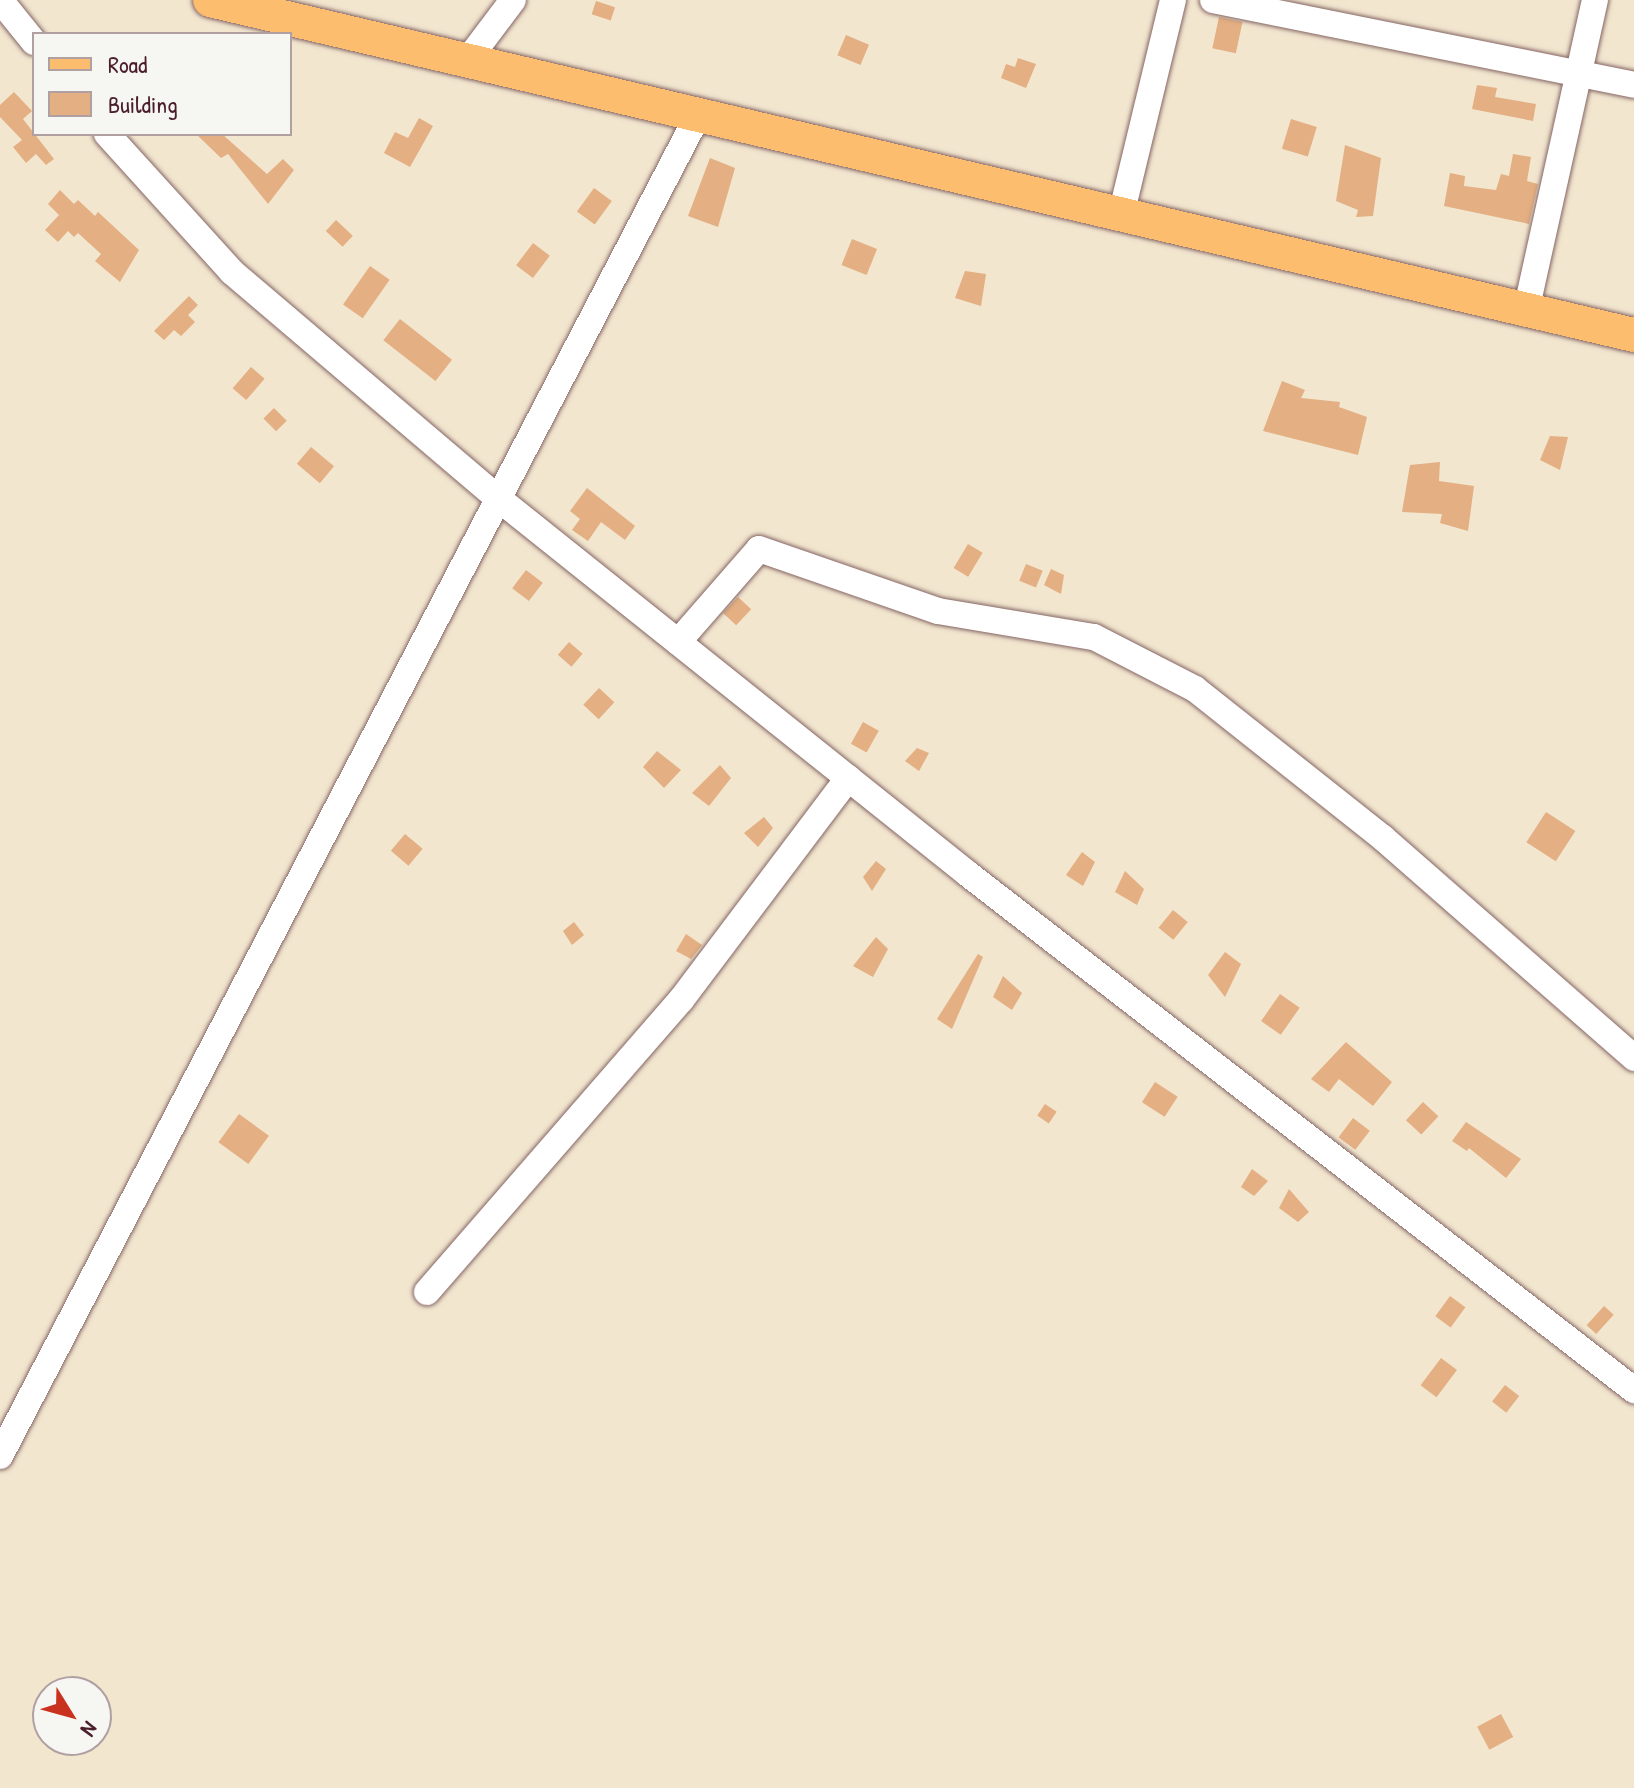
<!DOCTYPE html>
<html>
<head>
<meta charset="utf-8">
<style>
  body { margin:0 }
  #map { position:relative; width:1634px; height:1788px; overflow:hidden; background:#f2e6cf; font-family:"Patrick Hand",sans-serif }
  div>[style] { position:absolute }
  .building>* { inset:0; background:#e3af83; transform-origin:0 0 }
  .roads { filter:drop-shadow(0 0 2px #856564) drop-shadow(0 0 2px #856564) }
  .minor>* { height:26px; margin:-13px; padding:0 13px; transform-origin:13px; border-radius:13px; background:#fff }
  .major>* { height:34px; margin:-17px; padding:0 17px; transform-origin:17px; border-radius:17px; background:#fcbd6f }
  span { translate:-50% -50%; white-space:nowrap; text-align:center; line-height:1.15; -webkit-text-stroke:7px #f6f6f2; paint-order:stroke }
  .legend { position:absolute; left:32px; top:32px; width:260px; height:104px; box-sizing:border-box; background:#f6f6f2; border:2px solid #b1a0a2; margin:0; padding:10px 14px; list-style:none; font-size:24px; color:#4a1f2b }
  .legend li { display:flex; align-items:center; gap:16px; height:40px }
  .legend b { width:40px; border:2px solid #b1a0a2 }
  .north { position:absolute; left:32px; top:1676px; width:80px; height:80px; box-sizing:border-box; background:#f6f6f2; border:2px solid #b1a0a2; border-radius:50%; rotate:127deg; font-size:22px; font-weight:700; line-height:32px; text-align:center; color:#4a1f2b }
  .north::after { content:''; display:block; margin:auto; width:28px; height:36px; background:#c8321e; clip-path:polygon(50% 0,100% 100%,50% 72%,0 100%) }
</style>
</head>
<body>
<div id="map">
  <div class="building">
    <div style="left:596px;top:1px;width:20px;height:14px;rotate:18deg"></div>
    <div style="left:1219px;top:17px;width:24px;height:32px;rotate:12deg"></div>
    <div style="left:846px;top:35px;width:25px;height:22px;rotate:23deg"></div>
    <div style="clip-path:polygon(1018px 58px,1036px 64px,1026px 88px,1001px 78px,1006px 64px,1015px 67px)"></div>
    <div style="clip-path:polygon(1477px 85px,1497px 88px,1495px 97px,1536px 104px,1533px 121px,1472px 109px)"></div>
    <div style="clip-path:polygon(14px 92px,32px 111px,23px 119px,54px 159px,46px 165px,36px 154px,26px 163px,13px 147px,22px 140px,0 117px,0 105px)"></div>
    <div style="clip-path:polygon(419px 118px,433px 126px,410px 167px,384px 153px,395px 132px,408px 138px)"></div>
    <div style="left:1291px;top:119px;width:27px;height:31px;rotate:17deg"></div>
    <div style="clip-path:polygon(196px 134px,222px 134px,267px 174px,283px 159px,294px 170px,268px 204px,228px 154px,221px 158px)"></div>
    <div style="clip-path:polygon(1345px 145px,1381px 158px,1373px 216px,1356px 217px,1358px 210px,1336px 201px)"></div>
    <div style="clip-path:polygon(1513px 154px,1531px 157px,1527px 181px,1538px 184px,1529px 224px,1444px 206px,1450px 173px,1465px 176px,1464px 186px,1496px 190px,1501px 174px,1509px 176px)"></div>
    <div style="clip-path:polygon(710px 158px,735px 168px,718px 227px,688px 216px)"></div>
    <div style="left:594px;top:188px;width:22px;height:29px;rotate:36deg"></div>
    <div style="clip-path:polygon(60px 190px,74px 204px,78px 200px,95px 216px,98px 212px,139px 250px,120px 282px,95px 261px,101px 254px,78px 233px,74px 237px,68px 231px,58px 242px,45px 230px,59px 215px,48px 204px)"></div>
    <div style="left:336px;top:220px;width:23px;height:15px;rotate:43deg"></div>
    <div style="left:852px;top:239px;width:27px;height:28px;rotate:22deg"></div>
    <div style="left:533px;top:243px;width:21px;height:28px;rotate:37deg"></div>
    <div style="left:370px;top:266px;width:24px;height:47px;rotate:35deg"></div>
    <div style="clip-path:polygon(965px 271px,986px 274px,981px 306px,955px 298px)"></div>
    <div style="clip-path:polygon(189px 296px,198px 305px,188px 315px,195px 322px,181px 336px,174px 330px,164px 340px,154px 331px)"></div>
    <div style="left:400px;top:319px;width:66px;height:27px;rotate:38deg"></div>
    <div style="left:251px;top:367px;width:18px;height:28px;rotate:41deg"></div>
    <div style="clip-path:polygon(1282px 381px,1305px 390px,1301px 398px,1340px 402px,1339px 407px,1367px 417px,1358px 455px,1263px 431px)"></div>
    <div style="left:274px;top:408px;width:18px;height:15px;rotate:45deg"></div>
    <div style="clip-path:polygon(1550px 436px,1568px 437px,1560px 470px,1540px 460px)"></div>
    <div style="left:311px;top:447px;width:30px;height:22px;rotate:40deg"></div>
    <div style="clip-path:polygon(1440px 462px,1439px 481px,1474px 486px,1468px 531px,1440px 523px,1442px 514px,1402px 512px,1410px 465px)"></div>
    <div style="clip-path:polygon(587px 488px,635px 526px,625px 540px,601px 522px,588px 541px,572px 530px,580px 519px,570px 511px)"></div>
    <div style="left:968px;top:544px;width:17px;height:28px;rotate:31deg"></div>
    <div style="left:1026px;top:564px;width:18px;height:18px;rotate:22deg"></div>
    <div style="clip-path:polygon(1051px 569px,1064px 575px,1061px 594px,1044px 585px)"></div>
    <div style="left:526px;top:570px;width:21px;height:23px;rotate:37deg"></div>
    <div style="left:738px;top:597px;width:18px;height:22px;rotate:43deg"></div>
    <div style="left:569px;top:642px;width:18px;height:17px;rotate:41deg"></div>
    <div style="left:599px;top:688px;width:21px;height:23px;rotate:43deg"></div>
    <div style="left:863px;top:722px;width:18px;height:25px;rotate:29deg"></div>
    <div style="clip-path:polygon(917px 748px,929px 753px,919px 771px,905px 761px)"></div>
    <div style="clip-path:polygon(657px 751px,681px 770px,664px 788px,643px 767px)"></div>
    <div style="clip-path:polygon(720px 765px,731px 778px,709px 806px,692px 793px)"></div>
    <div style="left:1546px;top:812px;width:35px;height:36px;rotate:33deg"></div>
    <div style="clip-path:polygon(764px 817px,773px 828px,758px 847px,744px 833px)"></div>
    <div style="left:405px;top:834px;width:23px;height:22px;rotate:40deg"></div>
    <div style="clip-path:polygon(1082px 852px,1095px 862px,1083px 886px,1066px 875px)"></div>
    <div style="clip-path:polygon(876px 861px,886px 869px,872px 891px,863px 877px)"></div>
    <div style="clip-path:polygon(1125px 871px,1144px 889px,1137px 905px,1115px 892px)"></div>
    <div style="left:1173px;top:910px;width:19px;height:23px;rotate:39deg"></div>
    <div style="clip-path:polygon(574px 922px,584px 935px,572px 945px,563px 931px)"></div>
    <div style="clip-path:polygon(686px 934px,702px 945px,691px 959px,676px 951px)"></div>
    <div style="clip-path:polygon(876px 937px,888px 949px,873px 977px,853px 966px)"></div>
    <div style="clip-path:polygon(1225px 952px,1241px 964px,1225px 997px,1208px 975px)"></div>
    <div style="clip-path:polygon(978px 954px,983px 957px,952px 1029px,937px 1019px)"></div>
    <div style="clip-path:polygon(1003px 976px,1022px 993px,1012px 1010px,993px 997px)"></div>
    <div style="left:1280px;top:994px;width:24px;height:33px;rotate:35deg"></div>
    <div style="clip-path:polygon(1346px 1042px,1392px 1082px,1373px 1106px,1339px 1079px,1329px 1092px,1311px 1079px)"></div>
    <div style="left:1155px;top:1082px;width:27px;height:24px;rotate:33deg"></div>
    <div style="left:1423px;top:1102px;width:21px;height:25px;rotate:43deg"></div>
    <div style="left:1045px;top:1104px;width:14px;height:14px;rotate:34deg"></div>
    <div style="left:239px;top:1114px;width:37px;height:35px;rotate:36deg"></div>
    <div style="left:1353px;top:1118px;width:21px;height:24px;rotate:37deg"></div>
    <div style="clip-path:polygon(1466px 1122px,1521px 1159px,1506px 1178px,1469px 1148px,1467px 1151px,1452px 1141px)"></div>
    <div style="clip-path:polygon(1252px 1169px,1268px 1181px,1254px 1196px,1241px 1187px)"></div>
    <div style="clip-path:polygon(1289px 1189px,1309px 1212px,1298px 1222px,1279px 1208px)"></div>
    <div style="left:1450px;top:1296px;width:19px;height:25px;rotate:36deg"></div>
    <div style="left:1604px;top:1306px;width:13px;height:26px;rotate:42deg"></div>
    <div style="left:1441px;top:1358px;width:20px;height:34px;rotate:37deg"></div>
    <div style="left:1505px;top:1385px;width:18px;height:21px;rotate:38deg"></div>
    <div style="left:1501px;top:1714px;width:26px;height:27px;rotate:62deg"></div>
  </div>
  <div class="roads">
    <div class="minor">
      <div style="left:0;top:0;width:54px;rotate:51deg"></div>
      <div style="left:1213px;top:0;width:429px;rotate:11.4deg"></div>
      <div style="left:467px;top:61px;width:76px;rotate:-53deg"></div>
      <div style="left:107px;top:134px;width:186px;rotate:47.8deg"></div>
      <div style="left:232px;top:272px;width:350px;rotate:40.4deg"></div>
      <div style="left:499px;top:499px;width:600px;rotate:38.64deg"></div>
      <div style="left:968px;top:874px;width:843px;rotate:37.77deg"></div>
      <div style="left:1121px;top:215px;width:221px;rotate:-76.4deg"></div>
      <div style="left:1526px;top:311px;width:319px;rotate:-77.5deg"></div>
      <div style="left:678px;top:642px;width:123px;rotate:-48.9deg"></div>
      <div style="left:759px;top:549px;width:189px;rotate:19.1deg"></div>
      <div style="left:938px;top:611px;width:158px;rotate:9.5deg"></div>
      <div style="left:1094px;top:637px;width:114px;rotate:27.2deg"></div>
      <div style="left:1195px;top:689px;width:240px;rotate:38.4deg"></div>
      <div style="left:1383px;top:838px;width:334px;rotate:41.2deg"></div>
      <div style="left:427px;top:1292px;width:387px;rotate:-49deg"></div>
      <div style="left:681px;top:1000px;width:278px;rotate:-53deg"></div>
      <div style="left:0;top:1456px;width:1512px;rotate:-62.5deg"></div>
    </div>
    <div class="major">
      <div style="left:210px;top:0;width:1463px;rotate:13.24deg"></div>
    </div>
  </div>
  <ul class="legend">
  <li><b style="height:10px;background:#fcbd6f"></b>Road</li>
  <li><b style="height:22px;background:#e3af83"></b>Building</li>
  </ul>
  <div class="north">N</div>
</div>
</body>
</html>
